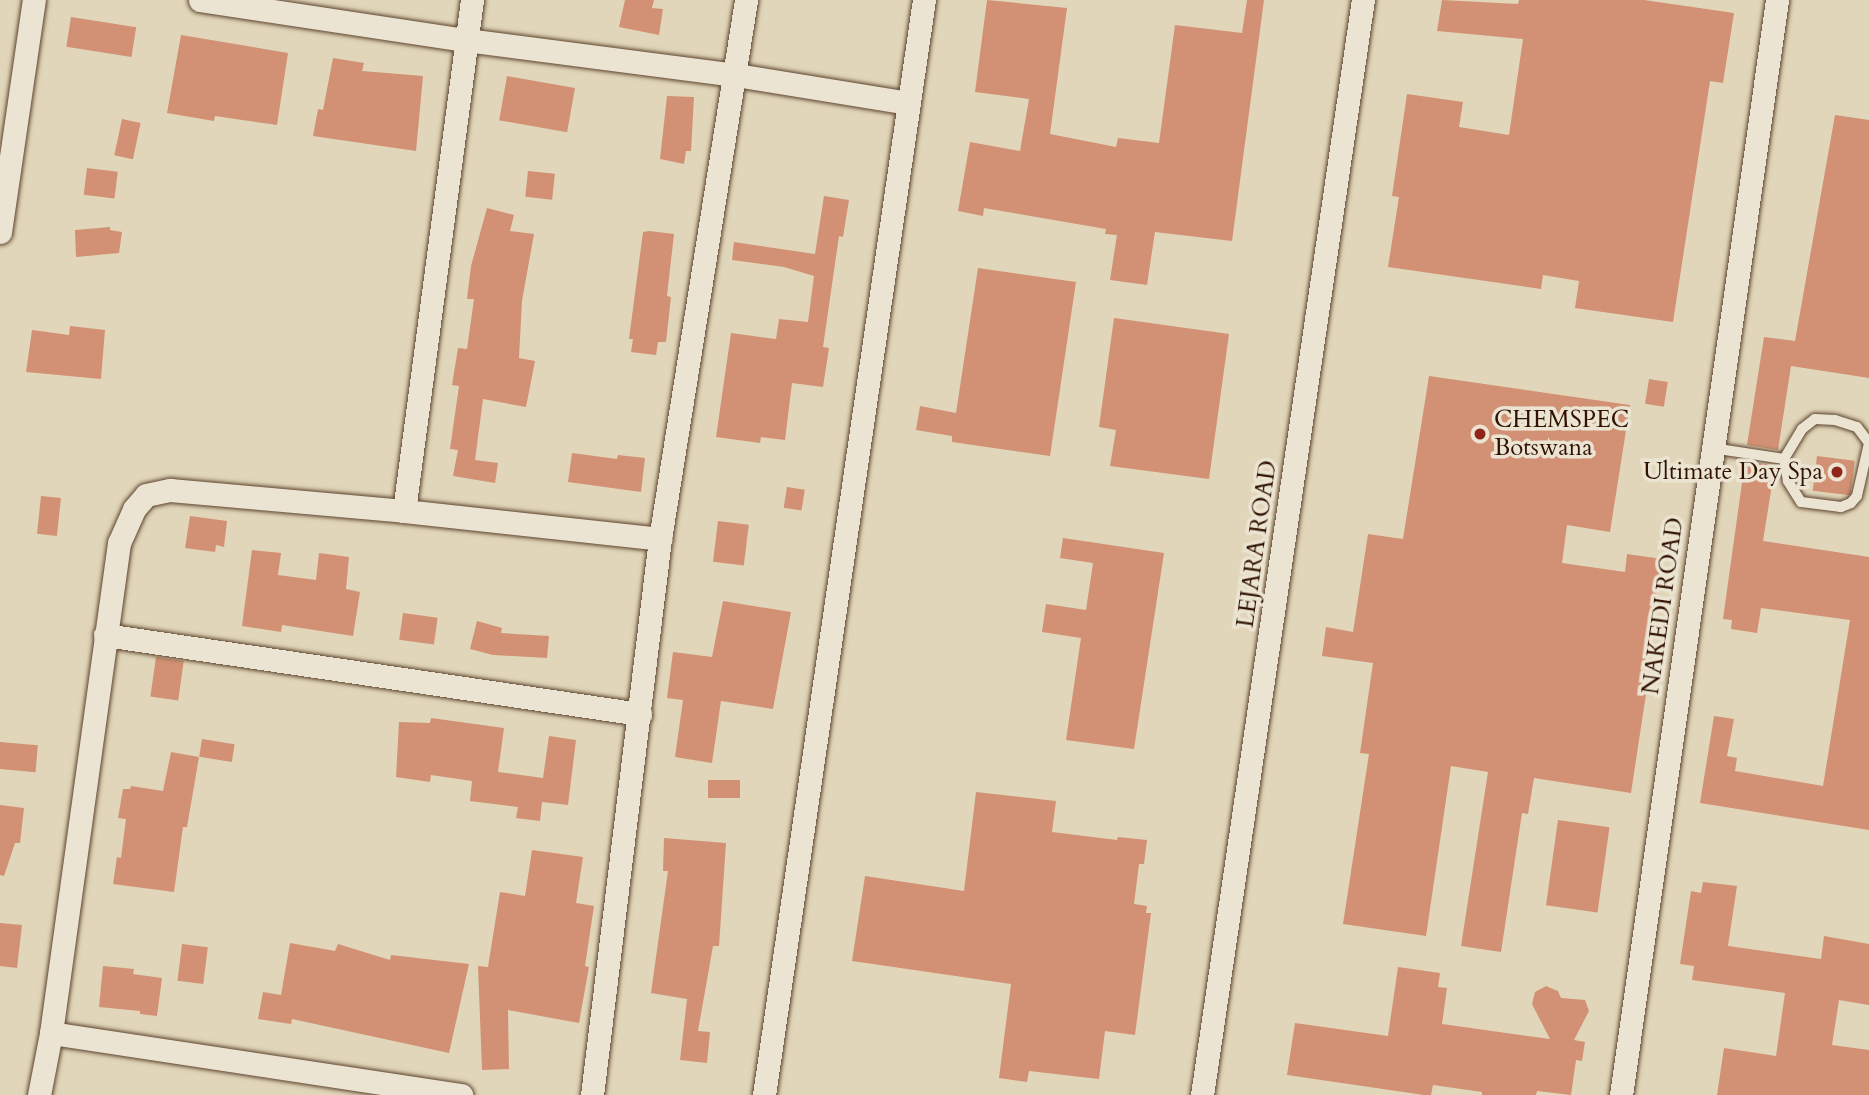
<!DOCTYPE html>
<html>
<head>
<meta charset="utf-8">
<style>
  body { margin:0 }
  #map { position:relative; width:1869px; height:1095px; overflow:hidden; background:#e1d6b9; font-family:Cardo,serif }
  div>[style] { position:absolute }
  .building>* { inset:0; background:#d29174; transform-origin:0 0 }
  .roads { filter:drop-shadow(0 0 2px #5d432e) drop-shadow(0 0 2px #5d432e) }
  .service>* { height:10px; margin:-5px; padding:0 5px; transform-origin:5px; border-radius:5px; background:#ece4d2 }
  .minor>* { height:23px; margin:-11.5px; padding:0 11.5px; transform-origin:11.5px; border-radius:11.5px; background:#ece4d2 }
  .dots>* { width:19px; height:19px; translate:-50% -50%; box-sizing:border-box; border:4px solid #ece4d2; border-radius:50% }
  span { translate:-50% -50%; white-space:nowrap; text-align:center; line-height:1.15; -webkit-text-stroke:7px #ece4d2; paint-order:stroke }
  .poi-label { font-size:24px; color:#311200 }
  .left { translate:0 -50%; text-align:left }
  .right { translate:-100% -50%; text-align:right }
  .street-label { font-size:24px; color:#311200 }
</style>
</head>
<body>
<div id="map">
  <div class="building">
    <div style="clip-path:polygon(625px 0,654px 0,652px 8px,663px 9px,659px 35px,619px 27px)"></div>
    <div style="clip-path:polygon(987px 0,1067px 8px,1050px 134px,1116px 147px,1118px 138px,1159px 143px,1175px 25px,1242px 33px,1247px 0,1264px 0,1232px 241px,1155px 232px,1147px 285px,1110px 280px,1117px 235px,1105px 234px,1106px 229px,984px 208px,983px 216px,958px 211px,970px 142px,1020px 151px,1029px 99px,975px 92px)"></div>
    <div style="clip-path:polygon(1442px 0,1518px 4px,1519px 0,1644px 0,1734px 13px,1723px 83px,1710px 81px,1673px 322px,1575px 308px,1579px 281px,1543px 275px,1541px 289px,1388px 267px,1399px 197px,1392px 196px,1407px 94px,1463px 102px,1459px 127px,1509px 135px,1523px 39px,1437px 31px)"></div>
    <div style="left:71px;top:17px;width:66px;height:30px;rotate:9deg"></div>
    <div style="clip-path:polygon(181px 35px,288px 53px,277px 125px,215px 116px,214px 121px,167px 113px)"></div>
    <div style="clip-path:polygon(333px 58px,364px 63px,362px 71px,423px 76px,416px 151px,313px 136px,318px 109px,323px 110px)"></div>
    <div style="left:507px;top:76px;width:69px;height:45px;rotate:10deg"></div>
    <div style="clip-path:polygon(667px 96px,694px 97px,691px 151px,686px 151px,684px 164px,660px 159px)"></div>
    <div style="clip-path:polygon(1835px 115px,1869px 120px,1869px 378px,1791px 366px,1778px 450px,1747px 445px,1764px 337px,1795px 341px)"></div>
    <div style="left:122px;top:119px;width:19px;height:37px;rotate:12deg"></div>
    <div style="left:87px;top:168px;width:31px;height:27px;rotate:7deg"></div>
    <div style="left:528px;top:171px;width:27px;height:26px;rotate:6deg"></div>
    <div style="clip-path:polygon(824px 196px,849px 200px,843px 237px,839px 236px,823px 347px,829px 348px,823px 387px,792px 383px,785px 440px,761px 437px,760px 443px,716px 437px,731px 333px,776px 339px,779px 319px,808px 322px,814px 276px,784px 267px,732px 260px,734px 242px,815px 254px)"></div>
    <div style="clip-path:polygon(487px 208px,514px 215px,510px 231px,534px 234px,522px 301px,519px 358px,535px 361px,526px 407px,483px 399px,475px 460px,498px 463px,495px 483px,453px 476px,458px 450px,450px 449px,459px 386px,452px 385px,458px 348px,467px 349px,474px 299px,467px 299px,471px 266px)"></div>
    <div style="clip-path:polygon(110px 227px,110px 230px,122px 232px,119px 253px,76px 257px,75px 230px)"></div>
    <div style="clip-path:polygon(649px 231px,674px 234px,667px 296px,671px 297px,666px 342px,658px 342px,656px 355px,631px 352px,633px 339px,629px 339px,643px 232px)"></div>
    <div style="clip-path:polygon(978px 268px,1076px 282px,1050px 456px,952px 442px,952px 436px,916px 430px,920px 406px,956px 413px)"></div>
    <div style="clip-path:polygon(1114px 318px,1229px 334px,1209px 479px,1110px 466px,1116px 430px,1099px 427px)"></div>
    <div style="clip-path:polygon(70px 326px,105px 330px,101px 379px,26px 372px,32px 330px,69px 335px)"></div>
    <div style="clip-path:polygon(1429px 376px,1630px 405px,1610px 532px,1567px 525px,1562px 563px,1625px 572px,1627px 554px,1662px 559px,1641px 693px,1646px 694px,1631px 793px,1534px 778px,1528px 814px,1522px 813px,1501px 952px,1461px 946px,1488px 772px,1451px 766px,1426px 936px,1343px 924px,1369px 754px,1360px 753px,1373px 663px,1322px 656px,1326px 627px,1353px 632px,1368px 534px,1403px 539px)"></div>
    <div style="left:1649px;top:379px;width:19px;height:25px;rotate:9deg"></div>
    <div style="clip-path:polygon(572px 453px,617px 459px,618px 455px,645px 458px,641px 492px,568px 482px)"></div>
    <div style="left:1817px;top:456px;width:38px;height:35px;rotate:7deg"></div>
    <div style="clip-path:polygon(1745px 461px,1775px 466px,1763px 541px,1869px 557px,1869px 830px,1700px 803px,1714px 716px,1734px 719px,1727px 756px,1737px 758px,1735px 771px,1823px 786px,1850px 620px,1761px 608px,1757px 633px,1731px 629px,1732px 620px,1723px 619px)"></div>
    <div style="left:787px;top:487px;width:18px;height:21px;rotate:9deg"></div>
    <div style="left:41px;top:496px;width:20px;height:38px;rotate:6deg"></div>
    <div style="clip-path:polygon(190px 516px,227px 521px,224px 547px,216px 545px,215px 552px,185px 548px)"></div>
    <div style="left:718px;top:521px;width:31px;height:41px;rotate:7deg"></div>
    <div style="clip-path:polygon(1063px 538px,1164px 553px,1134px 749px,1066px 740px,1081px 638px,1042px 632px,1046px 604px,1086px 610px,1093px 563px,1060px 558px)"></div>
    <div style="clip-path:polygon(252px 550px,281px 553px,278px 575px,316px 580px,319px 553px,349px 557px,346px 589px,360px 592px,353px 636px,282px 625px,281px 632px,242px 626px)"></div>
    <div style="clip-path:polygon(723px 601px,791px 612px,773px 709px,721px 701px,712px 763px,675px 757px,683px 700px,667px 698px,673px 652px,712px 657px)"></div>
    <div style="left:403px;top:613px;width:35px;height:27px;rotate:8deg"></div>
    <div style="clip-path:polygon(477px 621px,502px 628px,501px 633px,549px 636px,547px 658px,493px 655px,470px 649px)"></div>
    <div style="left:156px;top:657px;width:28px;height:40px;rotate:8deg"></div>
    <div style="clip-path:polygon(431px 718px,504px 728px,498px 772px,543px 778px,549px 736px,576px 740px,568px 805px,542px 802px,540px 821px,516px 818px,518px 807px,470px 801px,472px 781px,431px 775px,430px 782px,396px 777px,399px 722px,430px 723px)"></div>
    <div style="left:202px;top:739px;width:33px;height:18px;rotate:9deg"></div>
    <div style="left:0;top:742px;width:38px;height:27px;rotate:5deg"></div>
    <div style="clip-path:polygon(171px 752px,199px 757px,187px 827px,183px 827px,174px 892px,113px 884px,117px 857px,121px 858px,126px 819px,118px 818px,123px 789px,130px 789px,131px 786px,163px 791px)"></div>
    <div style="left:708px;top:780px;width:32px;height:18px"></div>
    <div style="clip-path:polygon(976px 792px,1056px 801px,1052px 832px,1117px 840px,1118px 837px,1147px 840px,1144px 864px,1139px 864px,1134px 904px,1147px 906px,1146px 913px,1151px 913px,1135px 1035px,1105px 1031px,1099px 1079px,1029px 1071px,1027px 1082px,999px 1078px,1011px 984px,852px 961px,865px 876px,964px 891px)"></div>
    <div style="clip-path:polygon(0 805px,24px 808px,20px 843px,15px 843px,4px 876px,0 875px)"></div>
    <div style="left:1558px;top:820px;width:52px;height:86px;rotate:8deg"></div>
    <div style="clip-path:polygon(664px 838px,726px 843px,719px 946px,713px 946px,698px 1031px,710px 1032px,707px 1063px,680px 1060px,687px 999px,651px 993px,668px 871px,663px 871px)"></div>
    <div style="clip-path:polygon(532px 850px,583px 857px,576px 903px,594px 906px,585px 966px,589px 967px,579px 1023px,508px 1010px,509px 1069px,482px 1070px,478px 966px,488px 967px,500px 892px,525px 896px)"></div>
    <div style="clip-path:polygon(1703px 882px,1737px 886px,1728px 946px,1821px 959px,1824px 936px,1869px 944px,1869px 1005px,1839px 1000px,1832px 1045px,1869px 1050px,1869px 1095px,1717px 1095px,1724px 1048px,1776px 1056px,1785px 993px,1692px 980px,1694px 966px,1680px 964px,1691px 891px,1701px 893px)"></div>
    <div style="clip-path:polygon(0 923px,22px 925px,17px 968px,0 966px)"></div>
    <div style="clip-path:polygon(290px 943px,335px 951px,338px 944px,390px 960px,391px 955px,469px 964px,449px 1053px,292px 1019px,291px 1024px,258px 1019px,263px 992px,281px 995px)"></div>
    <div style="left:182px;top:944px;width:26px;height:37px;rotate:7deg"></div>
    <div style="clip-path:polygon(103px 966px,134px 969px,133px 974px,162px 978px,157px 1016px,140px 1014px,140px 1011px,99px 1007px)"></div>
    <div style="clip-path:polygon(1398px 967px,1440px 973px,1438px 987px,1447px 988px,1442px 1024px,1550px 1039px,1532px 1004px,1535px 992px,1546px 986px,1558px 991px,1561px 998px,1585px 1000px,1589px 1011px,1574px 1040px,1585px 1042px,1582px 1061px,1576px 1060px,1571px 1095px,1537px 1091px,1536px 1095px,1482px 1095px,1482px 1092px,1433px 1085px,1431px 1095px,1424px 1095px,1287px 1075px,1295px 1023px,1388px 1036px)"></div>
  </div>
  <div class="roads">
    <div class="service">
      <div style="left:1815px;top:419px;width:20px;rotate:3deg"></div>
      <div style="left:1835px;top:420px;width:23px;rotate:18deg"></div>
      <div style="left:1857px;top:427px;width:20px;rotate:53deg"></div>
      <div style="left:1869px;top:443px;width:54px;rotate:102.8deg"></div>
      <div style="left:1857px;top:496px;width:9px;rotate:131deg"></div>
      <div style="left:1851px;top:503px;width:11px;rotate:158deg"></div>
      <div style="left:1841px;top:507px;width:40px;rotate:-172.9deg"></div>
      <div style="left:1801px;top:502px;width:25px;rotate:-122deg"></div>
      <div style="left:1788px;top:481px;width:22px;rotate:-100deg"></div>
      <div style="left:1784px;top:459px;width:35px;rotate:-59deg"></div>
      <div style="left:1802px;top:429px;width:16px;rotate:-38deg"></div>
      <div style="left:1712px;top:448px;width:73px;rotate:8.7deg"></div>
    </div>
    <div class="minor">
      <div style="left:200px;top:0;width:269px;rotate:8.6deg"></div>
      <div style="left:466px;top:40px;width:272px;rotate:7.4deg"></div>
      <div style="left:736px;top:75px;width:175px;rotate:9.2deg"></div>
      <div style="left:0;top:232px;width:234px;rotate:-81.7deg"></div>
      <div style="left:404px;top:511px;width:516px;rotate:-82.42deg"></div>
      <div style="left:105px;top:635px;width:541px;rotate:8.4deg"></div>
      <div style="left:51px;top:1033px;width:415px;rotate:8.6deg"></div>
      <div style="left:39px;top:1095px;width:63px;rotate:-79deg"></div>
      <div style="left:51px;top:1033px;width:495px;rotate:-82.1deg"></div>
      <div style="left:119px;top:543px;width:37px;rotate:-66deg"></div>
      <div style="left:134px;top:509px;width:18px;rotate:-49deg"></div>
      <div style="left:146px;top:495px;width:25px;rotate:-12deg"></div>
      <div style="left:170px;top:490px;width:235px;rotate:5.1deg"></div>
      <div style="left:404px;top:511px;width:258px;rotate:6.2deg"></div>
      <div style="left:592px;top:1095px;width:560px;rotate:-83.03deg"></div>
      <div style="left:660px;top:539px;width:546px;rotate:-80.93deg"></div>
      <div style="left:764px;top:1095px;width:1107px;rotate:-81.69deg"></div>
      <div style="left:1202px;top:1095px;width:1107px;rotate:-81.64deg"></div>
      <div style="left:1621px;top:1095px;width:1106px;rotate:-81.89deg"></div>
    </div>
  </div>
  <div class="dots">
    <div style="left:1480px;top:434px;background:#8f2418"></div>
    <div style="left:1837px;top:472px;background:#8f2418"></div>
  </div>
  <div class="poi-label">
    <span class="left" style="left:1494px;top:434px">CHEMSPEC<br>Botswana</span>
    <span class="right" style="left:1823px;top:472px">Ultimate Day Spa</span>
  </div>
  <div class="street-label">
    <span style="left:1257px;top:544px;rotate:-82deg">LEJARA ROAD</span>
    <span style="left:1663px;top:606px;rotate:-82deg">NAKEDI ROAD</span>
  </div>
</div>
</body>
</html>
